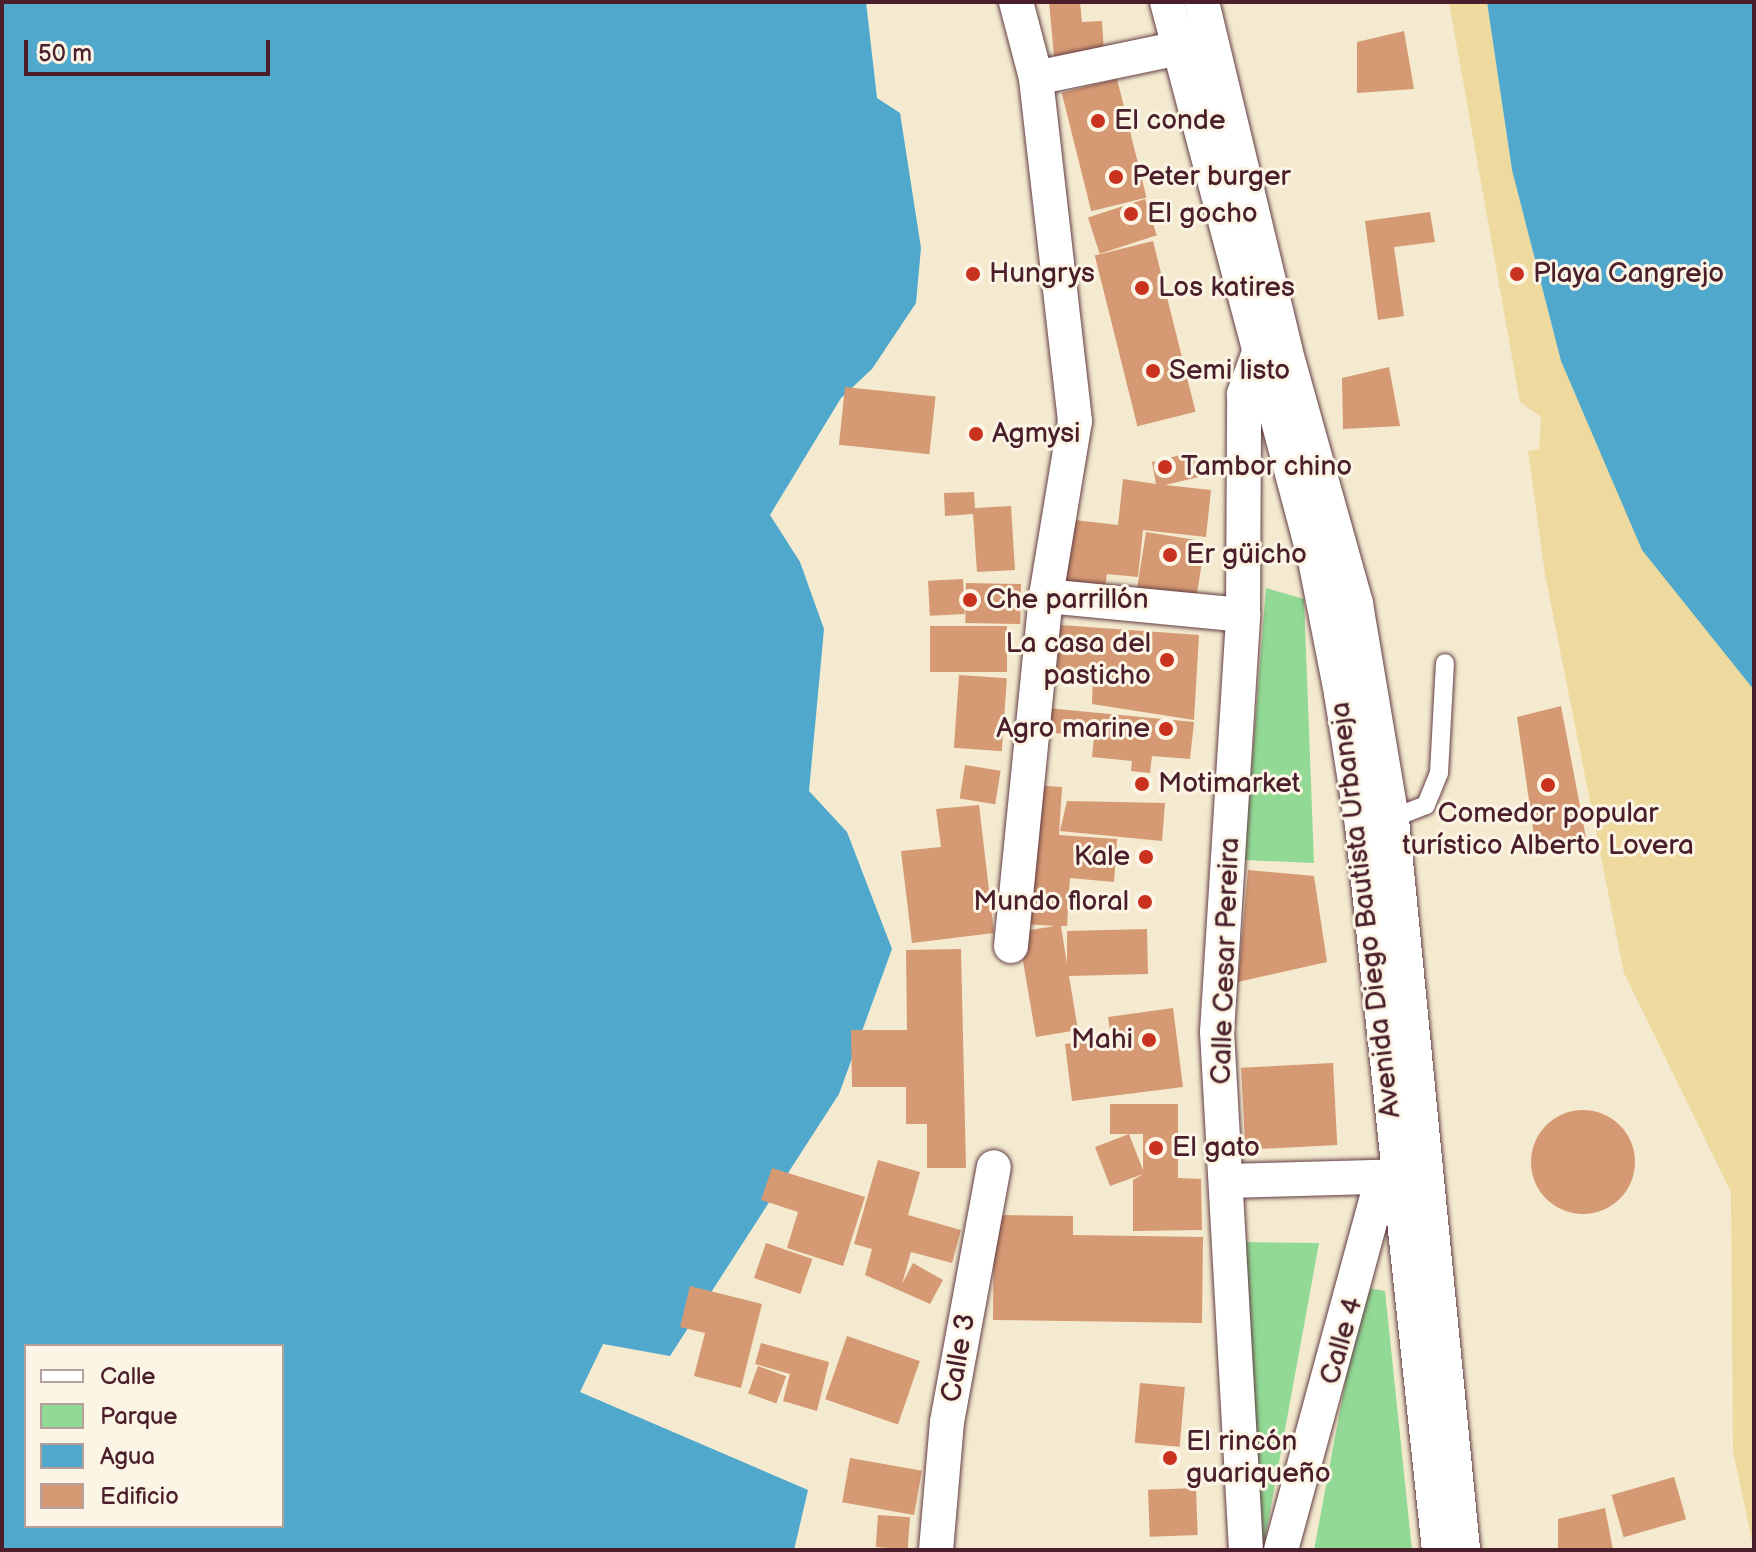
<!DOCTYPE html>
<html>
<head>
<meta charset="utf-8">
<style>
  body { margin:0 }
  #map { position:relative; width:1756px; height:1552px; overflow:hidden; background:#f3eacf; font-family:"Balsamiq Sans",sans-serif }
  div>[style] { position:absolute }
  .green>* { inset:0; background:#91d994 }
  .sand>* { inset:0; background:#eeda9e }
  .water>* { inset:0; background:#50a8cd }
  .building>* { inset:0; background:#d59973; transform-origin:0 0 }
  .round { border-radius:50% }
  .roads { filter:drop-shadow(0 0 2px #633d44) drop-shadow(0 0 2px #633d44) }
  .lane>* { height:18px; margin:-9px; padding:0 9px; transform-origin:9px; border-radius:9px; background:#fff }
  .street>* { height:34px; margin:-17px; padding:0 17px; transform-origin:17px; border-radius:17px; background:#fff }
  .dots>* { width:22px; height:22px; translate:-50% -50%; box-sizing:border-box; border:4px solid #fcf5e5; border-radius:50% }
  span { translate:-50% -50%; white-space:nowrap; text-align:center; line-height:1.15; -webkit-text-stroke:6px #fcf5e5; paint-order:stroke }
  .poi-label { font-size:28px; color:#4a1f2b }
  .left { translate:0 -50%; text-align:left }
  .right { translate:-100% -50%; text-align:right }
  .street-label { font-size:28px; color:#4a1f2b }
  .frame { position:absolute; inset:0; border:4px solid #4a1f2b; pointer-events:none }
  .legend { position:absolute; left:24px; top:1344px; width:260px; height:184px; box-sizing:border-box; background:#fcf5e5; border:2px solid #b59f9b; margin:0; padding:10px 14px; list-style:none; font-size:24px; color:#4a1f2b }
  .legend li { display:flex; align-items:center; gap:16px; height:40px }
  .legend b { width:40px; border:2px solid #b59f9b }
  .scale { position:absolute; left:24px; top:40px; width:246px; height:36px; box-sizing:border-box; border:4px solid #4a1f2b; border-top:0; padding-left:10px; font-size:24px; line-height:28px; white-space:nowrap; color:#4a1f2b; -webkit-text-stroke:6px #fcf5e5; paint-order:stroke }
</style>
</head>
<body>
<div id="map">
  <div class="green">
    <div style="clip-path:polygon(1266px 588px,1304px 599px,1314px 863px,1244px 860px)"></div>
    <div style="clip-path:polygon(1238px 1242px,1319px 1243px,1263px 1550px)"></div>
    <div style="clip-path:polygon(1363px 1287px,1385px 1291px,1412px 1550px,1314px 1550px)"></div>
  </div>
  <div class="sand">
    <div style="clip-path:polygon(1449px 2px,1487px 2px,1512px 170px,1561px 361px,1642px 549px,1754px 690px,1754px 1550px,1733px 1451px,1731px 1192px,1624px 973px,1545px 574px,1528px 451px,1539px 449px,1541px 417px,1520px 402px)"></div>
  </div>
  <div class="water">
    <div style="clip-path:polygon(evenodd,2px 2px,866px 2px,877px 98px,900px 113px,921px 248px,916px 303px,872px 369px,841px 398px,770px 515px,800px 562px,824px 629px,809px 791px,847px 832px,892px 949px,839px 1094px,670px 1356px,603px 1344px,580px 1392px,808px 1490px,794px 1550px,2px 1550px,2px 2px,26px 1346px,282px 1346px,282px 1526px,26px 1526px,26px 1346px)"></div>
    <div style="clip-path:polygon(1487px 2px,1754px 2px,1754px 690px,1642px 550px,1561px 361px,1512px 170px)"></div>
  </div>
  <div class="building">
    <div style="clip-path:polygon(1049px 2px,1080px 2px,1082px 22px,1102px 21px,1104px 53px,1054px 56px)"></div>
    <div style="clip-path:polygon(1404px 31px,1414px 89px,1357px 93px,1357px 42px)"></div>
    <div style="left:1117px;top:79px;width:122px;height:57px;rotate:76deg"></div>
    <div style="left:1145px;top:199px;width:38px;height:60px;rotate:72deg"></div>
    <div style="clip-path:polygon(1430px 212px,1435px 242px,1394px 247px,1404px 316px,1378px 320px,1365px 221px)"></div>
    <div style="left:1153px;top:241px;width:176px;height:60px;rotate:76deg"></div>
    <div style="clip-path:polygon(1389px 367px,1400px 426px,1343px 429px,1342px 378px)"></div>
    <div style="left:845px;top:387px;width:91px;height:58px;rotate:6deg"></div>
    <div style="clip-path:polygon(1193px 452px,1199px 477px,1165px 485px,1211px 490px,1206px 537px,1143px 530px,1138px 577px,1107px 574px,1105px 587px,1059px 581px,1066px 519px,1118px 525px,1123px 479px,1156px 484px,1152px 462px)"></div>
    <div style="clip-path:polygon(974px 492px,975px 508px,1011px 506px,1015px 570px,977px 572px,973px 514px,945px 516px,944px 493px)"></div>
    <div style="left:1146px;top:532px;width:60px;height:60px;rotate:9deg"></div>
    <div style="left:963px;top:579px;width:35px;height:35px;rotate:87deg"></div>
    <div style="left:966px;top:583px;width:55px;height:40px;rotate:1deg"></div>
    <div style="clip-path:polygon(1060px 625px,1199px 635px,1194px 720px,1092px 704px,1093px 672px,1057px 670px)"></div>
    <div style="left:1007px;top:626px;width:46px;height:77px;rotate:90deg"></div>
    <div style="left:959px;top:675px;width:48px;height:73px;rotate:4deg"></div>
    <div style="clip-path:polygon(1561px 706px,1586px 838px,1536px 849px,1517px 717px)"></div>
    <div style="clip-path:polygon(1047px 708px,1194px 722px,1190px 759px,1152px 756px,1150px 773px,1131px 771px,1132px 761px,1092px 757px,1094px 737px,1045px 732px)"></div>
    <div style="left:965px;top:765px;width:36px;height:34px;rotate:9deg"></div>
    <div style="clip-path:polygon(1033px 785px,1062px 787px,1059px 835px,1117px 839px,1114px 882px,1070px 878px,1067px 926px,1061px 926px,1067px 964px,1067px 931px,1147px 929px,1148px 974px,1069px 976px,1078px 1030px,1036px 1037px,1018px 932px,1055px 926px,1024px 924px)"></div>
    <div style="clip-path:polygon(1067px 801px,1165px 803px,1162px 841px,1060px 831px)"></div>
    <div style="clip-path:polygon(979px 805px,994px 933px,912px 943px,901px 851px,941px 847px,936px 809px)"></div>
    <div style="clip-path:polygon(1248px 870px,1314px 876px,1327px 962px,1238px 982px)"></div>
    <div style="clip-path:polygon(961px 949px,966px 1168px,927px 1168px,927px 1124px,906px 1124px,906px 1087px,852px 1087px,851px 1030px,907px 1030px,906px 950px)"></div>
    <div style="clip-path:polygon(1173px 1008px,1183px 1087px,1072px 1101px,1065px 1044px,1111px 1038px,1108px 1017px)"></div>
    <div style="left:1333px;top:1063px;width:82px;height:92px;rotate:87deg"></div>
    <div style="clip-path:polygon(evenodd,1110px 1104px,1178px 1104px,1178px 1178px,1201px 1179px,1202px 1230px,1133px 1231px,1133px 1180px,1143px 1174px,1110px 1186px,1095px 1147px,1129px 1134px,1110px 1134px,1110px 1104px,1129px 1134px,1143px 1134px,1143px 1170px,1129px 1134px)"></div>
    <div class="round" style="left:1531px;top:1110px;width:104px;height:104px"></div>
    <div style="clip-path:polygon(878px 1160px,920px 1172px,908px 1215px,961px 1230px,952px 1263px,911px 1252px,902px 1284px,913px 1263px,943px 1280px,930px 1304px,865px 1275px,872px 1249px,854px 1244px)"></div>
    <div style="clip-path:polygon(772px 1168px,865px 1197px,843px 1266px,787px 1248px,798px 1212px,761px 1200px)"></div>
    <div style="clip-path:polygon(994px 1215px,1073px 1216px,1073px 1235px,1203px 1237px,1202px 1323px,993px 1320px)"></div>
    <div style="left:766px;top:1243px;width:49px;height:37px;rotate:19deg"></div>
    <div style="clip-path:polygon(690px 1286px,762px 1304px,741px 1388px,694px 1376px,705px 1333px,680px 1327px)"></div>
    <div style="left:847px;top:1336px;width:77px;height:67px;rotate:19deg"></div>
    <div style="clip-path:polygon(761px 1343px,829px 1362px,817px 1411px,783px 1401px,790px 1374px,755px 1364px)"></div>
    <div style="left:758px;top:1366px;width:30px;height:29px;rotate:20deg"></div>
    <div style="left:1140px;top:1383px;width:45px;height:60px;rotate:5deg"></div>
    <div style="left:850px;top:1458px;width:73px;height:45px;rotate:10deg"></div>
    <div style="left:1674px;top:1477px;width:44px;height:65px;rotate:74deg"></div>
    <div style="left:1196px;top:1488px;width:47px;height:48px;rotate:88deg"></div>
    <div style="clip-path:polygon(1605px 1508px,1613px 1550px,1558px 1550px,1558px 1519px)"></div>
    <div style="left:878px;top:1515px;width:32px;height:32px;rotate:4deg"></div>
  </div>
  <div class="roads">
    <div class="lane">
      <div style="left:1385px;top:821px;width:44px;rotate:-21.3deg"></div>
      <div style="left:1426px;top:805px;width:35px;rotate:-68deg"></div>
      <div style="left:1439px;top:773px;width:110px;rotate:-86.9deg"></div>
    </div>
    <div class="street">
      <div style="left:1167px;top:2px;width:577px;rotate:75.15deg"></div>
      <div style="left:1315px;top:560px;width:136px;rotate:78.9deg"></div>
      <div style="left:1341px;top:693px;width:134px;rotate:81deg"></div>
      <div style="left:1362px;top:825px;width:729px;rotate:83.94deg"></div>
      <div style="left:1202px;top:2px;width:357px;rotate:76.5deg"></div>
      <div style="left:1285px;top:349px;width:265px;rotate:74.4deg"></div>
      <div style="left:1356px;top:604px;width:219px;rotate:80.5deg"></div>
      <div style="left:1392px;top:820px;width:733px;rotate:84.44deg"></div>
      <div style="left:1036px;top:78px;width:167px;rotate:-11.8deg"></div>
      <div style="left:1046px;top:596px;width:198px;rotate:5.5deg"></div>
      <div style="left:1011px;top:946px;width:352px;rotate:-84.3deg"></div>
      <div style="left:1046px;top:596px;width:177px;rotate:-80.6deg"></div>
      <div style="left:1075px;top:421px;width:345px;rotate:-96.5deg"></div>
      <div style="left:1036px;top:78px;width:79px;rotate:-104.7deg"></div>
      <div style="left:1226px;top:1181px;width:175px;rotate:-1.6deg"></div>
      <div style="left:936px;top:1550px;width:128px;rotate:-85.1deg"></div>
      <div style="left:947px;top:1422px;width:259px;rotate:-79.6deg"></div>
      <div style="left:1246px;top:1550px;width:519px;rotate:-93.2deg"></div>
      <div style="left:1217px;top:1032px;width:418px;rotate:-86.4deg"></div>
      <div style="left:1243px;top:615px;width:221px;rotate:-89.7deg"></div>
      <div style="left:1244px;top:394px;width:41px;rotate:-70.3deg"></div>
      <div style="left:1281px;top:1550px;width:386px;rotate:-74.8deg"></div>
    </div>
  </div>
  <div class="dots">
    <div style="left:1098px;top:121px;background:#c8321e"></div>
    <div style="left:1116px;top:177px;background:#c8321e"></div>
    <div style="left:1131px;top:214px;background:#c8321e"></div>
    <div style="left:973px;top:274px;background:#c8321e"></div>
    <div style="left:1517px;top:274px;background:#c8321e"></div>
    <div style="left:1142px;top:288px;background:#c8321e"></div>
    <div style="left:1153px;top:371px;background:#c8321e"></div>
    <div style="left:976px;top:434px;background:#c8321e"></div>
    <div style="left:1165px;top:467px;background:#c8321e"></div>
    <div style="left:1170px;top:555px;background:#c8321e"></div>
    <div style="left:970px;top:600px;background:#c8321e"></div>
    <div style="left:1167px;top:660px;background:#c8321e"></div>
    <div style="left:1166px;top:729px;background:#c8321e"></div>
    <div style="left:1142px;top:784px;background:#c8321e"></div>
    <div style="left:1548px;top:785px;background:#c8321e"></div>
    <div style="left:1146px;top:857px;background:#c8321e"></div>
    <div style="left:1145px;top:902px;background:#c8321e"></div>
    <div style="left:1149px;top:1040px;background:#c8321e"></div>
    <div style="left:1156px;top:1148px;background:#c8321e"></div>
    <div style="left:1170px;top:1458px;background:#c8321e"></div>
  </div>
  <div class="poi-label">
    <span class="left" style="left:1114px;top:121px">El conde</span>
    <span class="left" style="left:1132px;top:177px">Peter burger</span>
    <span class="left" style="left:1147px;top:214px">El gocho</span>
    <span class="left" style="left:989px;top:274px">Hungrys</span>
    <span class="left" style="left:1533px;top:274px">Playa Cangrejo</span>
    <span class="left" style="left:1158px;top:288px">Los katires</span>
    <span class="left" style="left:1169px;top:371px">Semi listo</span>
    <span class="left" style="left:992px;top:434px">Agmysi</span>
    <span class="left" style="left:1181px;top:467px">Tambor chino</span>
    <span class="left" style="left:1186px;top:555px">Er güicho</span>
    <span class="left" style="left:986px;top:600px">Che parrillón</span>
    <span class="right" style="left:1151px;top:660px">La casa del<br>pasticho</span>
    <span class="right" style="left:1150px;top:729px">Agro marine</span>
    <span class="left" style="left:1158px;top:784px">Motimarket</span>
    <span style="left:1548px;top:830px">Comedor popular<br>turístico Alberto Lovera</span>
    <span class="right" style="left:1130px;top:857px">Kale</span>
    <span class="right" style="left:1129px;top:902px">Mundo floral</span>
    <span class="right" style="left:1133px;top:1040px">Mahi</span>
    <span class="left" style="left:1172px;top:1148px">El gato</span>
    <span class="left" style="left:1186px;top:1458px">El rincón<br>guariqueño</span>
  </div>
  <div class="street-label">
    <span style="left:1366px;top:910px;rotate:-97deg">Avenida Diego Bautista Urbaneja</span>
    <span style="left:1226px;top:961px;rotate:-88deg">Calle Cesar Pereira</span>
    <span style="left:1342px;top:1341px;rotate:-74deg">Calle 4</span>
    <span style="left:959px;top:1358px;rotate:-80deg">Calle 3</span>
  </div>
  <div class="frame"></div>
  <ul class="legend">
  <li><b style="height:10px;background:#fff"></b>Calle</li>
  <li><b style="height:22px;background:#91d994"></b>Parque</li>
  <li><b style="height:22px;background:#50a8cd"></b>Agua</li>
  <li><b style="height:22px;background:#d59973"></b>Edificio</li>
  </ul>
  <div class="scale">50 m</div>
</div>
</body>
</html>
